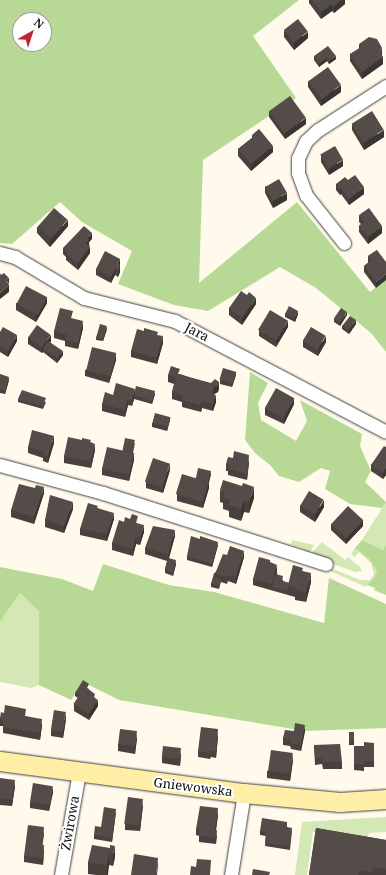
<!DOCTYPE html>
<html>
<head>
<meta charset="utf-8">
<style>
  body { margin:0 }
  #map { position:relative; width:386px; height:875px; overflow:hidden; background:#fffaeb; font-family:"Noto Serif",serif }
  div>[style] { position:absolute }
  .green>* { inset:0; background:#d3e8b5 }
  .forest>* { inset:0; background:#b8d995 }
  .roads { filter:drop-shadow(0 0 1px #3f3f3f) drop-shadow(0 0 1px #3f3f3f) }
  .street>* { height:13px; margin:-6.5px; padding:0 6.5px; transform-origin:6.5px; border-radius:6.5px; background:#fff }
  .secondary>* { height:19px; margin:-9.5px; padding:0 9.5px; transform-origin:9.5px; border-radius:9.5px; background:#ffefa6 }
  .wall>* { inset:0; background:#48413e; transform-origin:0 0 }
  .shaded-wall>* { inset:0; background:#3b3532 }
  .building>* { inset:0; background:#544c48; transform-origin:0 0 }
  span { translate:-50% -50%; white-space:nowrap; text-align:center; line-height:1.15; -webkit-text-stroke:4px #fff; paint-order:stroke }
  .street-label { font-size:13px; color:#0c0c0c }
  .north { position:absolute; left:12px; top:12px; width:40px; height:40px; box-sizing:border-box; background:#fff; border:1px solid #9e9e9e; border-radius:50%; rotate:39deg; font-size:11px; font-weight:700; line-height:16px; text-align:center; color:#0c0c0c }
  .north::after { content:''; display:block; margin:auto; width:14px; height:18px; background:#bb2536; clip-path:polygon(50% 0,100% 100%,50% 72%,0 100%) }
</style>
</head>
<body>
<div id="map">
  <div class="green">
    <div style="clip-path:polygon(386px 502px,386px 545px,383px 550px,362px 540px)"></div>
    <div style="clip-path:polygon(292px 540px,314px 545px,310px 552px,291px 544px)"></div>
    <div style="clip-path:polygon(322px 542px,345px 560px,348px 557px,360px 567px,362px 571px,355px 572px,331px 563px,312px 553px)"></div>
    <div style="clip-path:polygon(355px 548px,369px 559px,377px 571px,374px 578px,366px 587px,328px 570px,329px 568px,333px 569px,360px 580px,370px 580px,374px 574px,371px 563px,359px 552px,355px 557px,351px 554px)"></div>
    <div style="clip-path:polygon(20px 593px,39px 612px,39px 685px,31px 688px,0 682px,0 622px)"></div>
    <div style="clip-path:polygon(386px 817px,386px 832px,369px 833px,368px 838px,313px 832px,307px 875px,295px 875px,302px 822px)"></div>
  </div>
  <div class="forest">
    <div style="clip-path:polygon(evenodd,0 0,299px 0,253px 36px,296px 98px,203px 160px,199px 283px,297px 202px,370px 292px,386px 279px,386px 352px,371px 333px,316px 288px,280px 267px,208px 311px,174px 305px,118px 284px,132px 251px,82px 222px,60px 202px,12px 244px,0 243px,0 0,20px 20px,44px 20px,44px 44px,20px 44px,20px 20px)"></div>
    <div style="clip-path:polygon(250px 372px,268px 383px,258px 403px,261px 420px,296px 441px,307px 421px,300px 400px,362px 434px,360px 446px,371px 471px,365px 482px,386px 502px,382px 508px,350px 504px,325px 489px,330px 471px,321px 468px,299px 482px,279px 476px,270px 465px,256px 454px,245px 440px)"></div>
    <div style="clip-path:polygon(362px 540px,383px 550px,386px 545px,386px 595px,374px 590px,375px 588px,367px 585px,374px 578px,377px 571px,369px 559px,355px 548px)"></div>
    <div style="clip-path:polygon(103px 564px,169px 585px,214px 592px,324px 623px,329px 578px,386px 604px,386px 728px,305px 731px,119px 700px,83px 682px,71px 700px,39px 685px,39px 612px,20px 593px,0 622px,0 567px,62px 579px,93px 591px)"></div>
  </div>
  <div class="roads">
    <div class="street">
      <div style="left:344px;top:243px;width:61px;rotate:-128.4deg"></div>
      <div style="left:306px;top:195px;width:23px;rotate:-110deg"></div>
      <div style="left:298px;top:173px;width:15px;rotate:-90deg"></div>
      <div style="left:298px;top:158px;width:19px;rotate:-65deg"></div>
      <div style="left:306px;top:141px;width:16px;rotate:-43deg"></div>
      <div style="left:318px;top:130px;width:81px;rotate:-32.9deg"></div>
      <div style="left:0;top:253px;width:16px;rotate:15deg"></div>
      <div style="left:15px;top:257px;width:80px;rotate:30.7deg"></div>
      <div style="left:84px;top:298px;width:94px;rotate:14.2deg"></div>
      <div style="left:175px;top:321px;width:238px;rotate:27.7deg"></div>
      <div style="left:0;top:465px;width:107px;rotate:15.2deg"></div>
      <div style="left:103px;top:493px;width:234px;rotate:17.7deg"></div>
      <div style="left:61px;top:875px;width:105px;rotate:-80.1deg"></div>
      <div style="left:231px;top:875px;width:83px;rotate:-81deg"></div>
    </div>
    <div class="secondary">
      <div style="left:0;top:761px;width:246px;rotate:7.5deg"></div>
      <div style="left:244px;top:793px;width:96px;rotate:5.4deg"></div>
      <div style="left:340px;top:802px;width:46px;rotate:-3.7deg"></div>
    </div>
  </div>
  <div class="wall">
    <div style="clip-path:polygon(309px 0,345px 0,345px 4px,334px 13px,332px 11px,321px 19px,309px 3px)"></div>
    <div style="clip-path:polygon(284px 31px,308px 38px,294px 50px,284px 37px)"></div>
    <div style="clip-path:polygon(359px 44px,382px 54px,382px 55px,383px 64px,362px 79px,350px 61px,350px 54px,359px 49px)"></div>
    <div style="clip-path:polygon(314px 56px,336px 59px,329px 64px,327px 61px,319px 67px,314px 60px)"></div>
    <div style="clip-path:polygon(308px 81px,341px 92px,321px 106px,308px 87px)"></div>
    <div style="clip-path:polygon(269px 111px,306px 124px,285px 139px,269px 117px)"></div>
    <div style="clip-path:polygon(352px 124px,384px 137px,364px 150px,352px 130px)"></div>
    <div style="clip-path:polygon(252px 135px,273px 152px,251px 171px,238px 156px,238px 149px,252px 138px)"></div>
    <div style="clip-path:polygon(321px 156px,343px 166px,329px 175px,321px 162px)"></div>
    <div style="clip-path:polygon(348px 180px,364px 194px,349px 205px,341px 194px,340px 195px,336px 190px,336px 184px)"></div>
    <div style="clip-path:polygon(265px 186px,287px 200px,273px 208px,265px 193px)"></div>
    <div style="clip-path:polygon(359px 215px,382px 233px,368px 244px,359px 232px,359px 226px,361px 224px,359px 222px)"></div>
    <div style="clip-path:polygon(68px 226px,50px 247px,37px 233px,37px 227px)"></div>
    <div style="clip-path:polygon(92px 239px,89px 242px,90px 253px,78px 270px,66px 260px,66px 257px,63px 254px,63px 248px)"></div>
    <div style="clip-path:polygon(377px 250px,376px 288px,364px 272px,364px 266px,368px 263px,368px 256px)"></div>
    <div style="clip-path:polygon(120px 265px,120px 272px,118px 277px,115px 275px,111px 283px,96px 275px,96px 269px)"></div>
    <div style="clip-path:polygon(16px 303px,47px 303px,36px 322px,16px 310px)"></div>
    <div style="clip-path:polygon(256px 304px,242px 325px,229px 315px,229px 308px)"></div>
    <div style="clip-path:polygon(285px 314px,298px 314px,295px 322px,285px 317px)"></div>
    <div style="clip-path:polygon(347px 315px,340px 326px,334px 322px,334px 319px)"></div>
    <div style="clip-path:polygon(73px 319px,83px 328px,78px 349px,65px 346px,65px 341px,54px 338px,54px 331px)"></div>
    <div style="clip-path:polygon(356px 324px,349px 334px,342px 329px,342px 326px)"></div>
    <div style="clip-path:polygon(288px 327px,276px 347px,259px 336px,259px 330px)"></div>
    <div style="clip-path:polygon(107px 329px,103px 341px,96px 340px,96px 337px)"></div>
    <div style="clip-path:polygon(0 332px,17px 341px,8px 357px,0 352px)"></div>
    <div style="clip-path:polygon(158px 335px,163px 343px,157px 364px,131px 357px,131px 351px)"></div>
    <div style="clip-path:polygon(28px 337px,51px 341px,50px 342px,63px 355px,57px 363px,43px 352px,42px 353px,28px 344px)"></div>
    <div style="clip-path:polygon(303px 341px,326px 342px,318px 356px,303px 347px)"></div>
    <div style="clip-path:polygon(116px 360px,109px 383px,85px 376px,85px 370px)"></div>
    <div style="clip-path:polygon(0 374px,9px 380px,5px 394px,0 393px)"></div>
    <div style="clip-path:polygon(180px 374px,219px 388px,218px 392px,214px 394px,216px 402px,213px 411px,202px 408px,201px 412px,182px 407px,182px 402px,172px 399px,172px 392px,174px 384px,168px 382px,168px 375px)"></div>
    <div style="clip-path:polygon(236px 375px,232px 387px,220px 384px,220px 380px)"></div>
    <div style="clip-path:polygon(135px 392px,155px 394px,152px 404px,134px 399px,132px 406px,128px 405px,125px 417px,102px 411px,102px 404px,113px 395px)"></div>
    <div style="clip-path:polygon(18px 399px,46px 402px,43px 409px,18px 402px)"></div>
    <div style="clip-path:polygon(294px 404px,284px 424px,265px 415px,265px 408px)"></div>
    <div style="clip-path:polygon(170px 420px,167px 431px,152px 427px,152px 423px)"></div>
    <div style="clip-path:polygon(91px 442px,95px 450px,91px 468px,64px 463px,64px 456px)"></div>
    <div style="clip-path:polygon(54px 443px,48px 463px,43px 461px,43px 458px,28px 453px,28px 447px)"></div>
    <div style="clip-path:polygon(135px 443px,133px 453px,134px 460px,129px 481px,102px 475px,102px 468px,122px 451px)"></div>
    <div style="clip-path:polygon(386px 447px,386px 475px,383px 479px,371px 471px,371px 465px)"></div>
    <div style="clip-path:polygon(249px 462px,247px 480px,228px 475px,228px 471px,226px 471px,226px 464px)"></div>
    <div style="clip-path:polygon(170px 470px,163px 493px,146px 488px,146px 482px)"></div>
    <div style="clip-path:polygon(211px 474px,209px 482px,209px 488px,203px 508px,177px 501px,177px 494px,196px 478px)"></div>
    <div style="clip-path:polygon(220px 490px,254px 498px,249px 513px,244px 512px,241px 521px,229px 517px,229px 511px,223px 509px,223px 503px,220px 502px)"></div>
    <div style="clip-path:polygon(44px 493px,34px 524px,11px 517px,11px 510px)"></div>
    <div style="clip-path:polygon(300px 505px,324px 507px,315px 522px,300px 512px)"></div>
    <div style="clip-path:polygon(98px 508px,114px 519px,107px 541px,80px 535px,80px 529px)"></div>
    <div style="clip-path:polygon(73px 509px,64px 533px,45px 527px,45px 520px)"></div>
    <div style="clip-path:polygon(138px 522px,137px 523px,144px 532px,140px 545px,136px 544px,133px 556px,112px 550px,112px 543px)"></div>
    <div style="clip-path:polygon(331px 524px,363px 526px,346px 544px,331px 530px)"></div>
    <div style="clip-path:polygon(175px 536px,169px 558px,176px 564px,173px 576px,165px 573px,165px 569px,167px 561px,145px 554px,145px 548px)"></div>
    <div style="clip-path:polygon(218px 545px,212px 567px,187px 560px,187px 556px)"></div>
    <div style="clip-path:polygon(227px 555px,244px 557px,236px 584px,228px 581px,227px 584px,221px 582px,219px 589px,211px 587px,211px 584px,215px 573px)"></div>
    <div style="clip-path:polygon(270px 563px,277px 571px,277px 574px,283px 580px,283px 581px,289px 583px,303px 571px,311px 582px,306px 602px,295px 600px,295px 597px,253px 585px,253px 579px)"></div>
    <div style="clip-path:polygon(89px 688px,88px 689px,95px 698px,98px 706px,89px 720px,74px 711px,74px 704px,78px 698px,75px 696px,75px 693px)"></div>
    <div style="clip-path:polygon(26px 716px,42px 725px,40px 740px,3px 733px,3px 726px,0 726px,0 718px)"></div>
    <div style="clip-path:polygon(66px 719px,63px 738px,51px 736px,51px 730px)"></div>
    <div style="clip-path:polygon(294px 731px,305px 731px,301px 751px,291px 749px,290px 746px,283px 745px,283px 738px)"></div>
    <div style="left:349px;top:732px;width:5px;height:13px"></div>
    <div style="clip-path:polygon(218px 736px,216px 758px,211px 757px,210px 759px,198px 757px,198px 751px)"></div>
    <div style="clip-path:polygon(137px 738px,135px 754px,118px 751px,118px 744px)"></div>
    <div style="clip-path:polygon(374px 743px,374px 767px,364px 767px,364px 771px,354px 770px,354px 746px,364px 746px)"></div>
    <div style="clip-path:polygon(314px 745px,342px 762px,342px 769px,323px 769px,322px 764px,315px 765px)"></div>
    <div style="clip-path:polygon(181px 754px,180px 766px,162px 763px,162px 757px)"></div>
    <div style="clip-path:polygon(293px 760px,290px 781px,267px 778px,267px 771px)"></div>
    <div style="clip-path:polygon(0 778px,15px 786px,12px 806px,0 805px)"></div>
    <div style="clip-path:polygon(53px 792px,49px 811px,30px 808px,30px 802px)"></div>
    <div style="clip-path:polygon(143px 805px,140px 831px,125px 830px,125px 824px)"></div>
    <div style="clip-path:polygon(116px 812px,112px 842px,94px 839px,94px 835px)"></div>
    <div style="clip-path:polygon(218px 815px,216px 830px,217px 837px,216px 844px,199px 842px,199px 836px,196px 835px,196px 829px)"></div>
    <div style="clip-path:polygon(287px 827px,292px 831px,290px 850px,265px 846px,266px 836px,260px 835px,260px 831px)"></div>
    <div style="clip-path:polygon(316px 828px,386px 840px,386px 875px,309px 875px)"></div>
    <div style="clip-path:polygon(44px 833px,42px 845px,44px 851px,43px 865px,24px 862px,24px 856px)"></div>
    <div style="clip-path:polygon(110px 845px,115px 857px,113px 866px,109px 865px,108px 875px,96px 875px,88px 874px,88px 862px,110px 848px)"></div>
  </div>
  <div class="shaded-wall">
    <div style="clip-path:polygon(341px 0,345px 0,345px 4px,334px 13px,334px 6px)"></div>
    <div style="clip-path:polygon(332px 4px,332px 11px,321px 19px,321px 12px)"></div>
    <div style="clip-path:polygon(308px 32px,308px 38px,294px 50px,294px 43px)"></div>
    <div style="clip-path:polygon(382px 48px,382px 54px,380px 59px,380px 52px)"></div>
    <div style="clip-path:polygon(336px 56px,336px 59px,329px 64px,329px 61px)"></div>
    <div style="clip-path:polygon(383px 57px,383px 64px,362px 79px,362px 72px)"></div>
    <div style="clip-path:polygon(327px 58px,327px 61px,319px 67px,319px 64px)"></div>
    <div style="clip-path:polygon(341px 85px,341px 92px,321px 106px,321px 100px)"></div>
    <div style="clip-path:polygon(306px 118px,306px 124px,285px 139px,285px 133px)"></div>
    <div style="clip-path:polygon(384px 130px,384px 137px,364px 150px,364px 143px)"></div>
    <div style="clip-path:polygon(273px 146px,273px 152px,251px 171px,251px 164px)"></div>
    <div style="clip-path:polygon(343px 160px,343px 166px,329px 175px,329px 169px)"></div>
    <div style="clip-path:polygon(364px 187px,364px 194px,349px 205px,349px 199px)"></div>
    <div style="clip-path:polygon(341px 188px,341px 194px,340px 195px,340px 189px)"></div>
    <div style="clip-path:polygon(287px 193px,287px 200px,273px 208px,273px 201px)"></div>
    <div style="clip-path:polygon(68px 220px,68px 226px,50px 247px,50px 240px)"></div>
    <div style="clip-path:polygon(382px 226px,382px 233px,368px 244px,368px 237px)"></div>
    <div style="clip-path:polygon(92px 233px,92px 239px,89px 242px,89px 246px,86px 243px,87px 238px)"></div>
    <div style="clip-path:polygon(90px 247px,90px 253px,78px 270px,78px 263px)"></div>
    <div style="clip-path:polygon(120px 259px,120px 266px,117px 264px)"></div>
    <div style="clip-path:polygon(120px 266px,120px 272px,118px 277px,118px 271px)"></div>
    <div style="clip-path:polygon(115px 269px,115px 275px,111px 283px,111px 277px)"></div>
    <div style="clip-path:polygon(386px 274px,386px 280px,376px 288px,376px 282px)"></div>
    <div style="clip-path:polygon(9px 278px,9px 284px,6px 280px)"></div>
    <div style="clip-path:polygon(9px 285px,9px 292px,0 299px,0 293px)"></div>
    <div style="clip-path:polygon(47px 297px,47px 303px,36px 322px,36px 315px)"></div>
    <div style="clip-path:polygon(256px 298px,256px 304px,242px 325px,242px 318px)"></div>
    <div style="clip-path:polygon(298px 311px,298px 314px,295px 322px,295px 318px)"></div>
    <div style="clip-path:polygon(347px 312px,347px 315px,340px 326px,340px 323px)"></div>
    <div style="clip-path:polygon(356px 320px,356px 324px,349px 334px,349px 330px)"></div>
    <div style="clip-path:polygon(83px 321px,83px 328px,78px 349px,78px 343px)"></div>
    <div style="clip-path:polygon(288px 321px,288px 327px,276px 347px,276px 340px)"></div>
    <div style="clip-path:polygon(107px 326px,107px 329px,103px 341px,103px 338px)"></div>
    <div style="clip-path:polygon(17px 335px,17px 341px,8px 357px,8px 351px)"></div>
    <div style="clip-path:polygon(51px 335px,51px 341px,44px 350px,43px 349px,43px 352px,42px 353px,42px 347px)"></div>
    <div style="clip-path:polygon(163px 336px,163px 343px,157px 364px,157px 358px)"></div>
    <div style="clip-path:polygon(326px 336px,326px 342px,318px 356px,318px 349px)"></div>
    <div style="clip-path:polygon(63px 351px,63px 355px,57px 363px,57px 359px)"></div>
    <div style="clip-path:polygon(116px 353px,116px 360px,109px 383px,109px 376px)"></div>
    <div style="clip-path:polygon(236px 372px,236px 375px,232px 387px,232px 384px)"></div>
    <div style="clip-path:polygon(9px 377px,9px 380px,5px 394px,5px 391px)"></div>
    <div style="clip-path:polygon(219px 382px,219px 388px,218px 392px,214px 394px,212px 400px,212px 394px,214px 387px)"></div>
    <div style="clip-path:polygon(135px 389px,135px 396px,134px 395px,134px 399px,132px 406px,132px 400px)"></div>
    <div style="clip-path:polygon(155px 391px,155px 394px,152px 404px,152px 401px)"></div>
    <div style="clip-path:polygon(216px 395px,216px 402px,213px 411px,213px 404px)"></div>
    <div style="clip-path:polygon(294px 398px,294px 404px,284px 424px,284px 418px)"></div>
    <div style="clip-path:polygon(128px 399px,128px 405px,125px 417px,125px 410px)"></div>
    <div style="clip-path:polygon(202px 401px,202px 408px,201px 412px,201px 405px)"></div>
    <div style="clip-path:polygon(170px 417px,170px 420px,167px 431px,167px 428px)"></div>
    <div style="clip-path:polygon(54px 436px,54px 443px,48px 463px,48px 456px)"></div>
    <div style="clip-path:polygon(95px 444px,95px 450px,91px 468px,91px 462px)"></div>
    <div style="clip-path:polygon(134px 453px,134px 460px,129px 481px,129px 475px)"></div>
    <div style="clip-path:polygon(249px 455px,249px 462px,247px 480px,247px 474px)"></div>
    <div style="clip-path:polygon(170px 464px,170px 470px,163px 493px,163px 487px)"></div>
    <div style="clip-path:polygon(386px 468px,386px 475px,383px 479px,383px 473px)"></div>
    <div style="clip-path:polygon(211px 471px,211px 474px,209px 482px,209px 488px,203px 508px,203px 502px,207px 484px)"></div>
    <div style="clip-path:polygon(44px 487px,44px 493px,34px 524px,34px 517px)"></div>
    <div style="clip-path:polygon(254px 487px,254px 498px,249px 513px,249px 502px)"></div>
    <div style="clip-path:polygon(244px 500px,244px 512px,241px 521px,241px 509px)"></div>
    <div style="clip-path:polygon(324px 500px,324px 507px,315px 522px,315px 515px)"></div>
    <div style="clip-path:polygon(73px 502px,73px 509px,64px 533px,64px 526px)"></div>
    <div style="clip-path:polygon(114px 513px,114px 519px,107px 541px,107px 534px)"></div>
    <div style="clip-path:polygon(363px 520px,363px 526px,346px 544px,346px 537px)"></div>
    <div style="clip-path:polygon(144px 525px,144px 532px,140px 545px,140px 538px)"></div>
    <div style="clip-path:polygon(175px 530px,175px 536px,168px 561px,168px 555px)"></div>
    <div style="clip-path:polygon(136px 537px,136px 544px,133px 556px,133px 549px)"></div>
    <div style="clip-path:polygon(218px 542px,218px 545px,212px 567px,212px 564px)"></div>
    <div style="clip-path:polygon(244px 551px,244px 557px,236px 584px,236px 577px)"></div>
    <div style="clip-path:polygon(176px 560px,176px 564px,173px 576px,173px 573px)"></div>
    <div style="clip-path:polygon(277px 565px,277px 571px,273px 587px,272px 587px,272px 584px)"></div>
    <div style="clip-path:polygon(311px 573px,311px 582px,306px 602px,306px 593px)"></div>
    <div style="clip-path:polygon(98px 700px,98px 706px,89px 720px,89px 714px)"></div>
    <div style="clip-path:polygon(66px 712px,66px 719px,63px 738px,63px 731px)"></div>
    <div style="clip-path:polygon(42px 719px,42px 725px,40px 740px,40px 733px)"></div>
    <div style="clip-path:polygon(305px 725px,305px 731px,301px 751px,301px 745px)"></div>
    <div style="clip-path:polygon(218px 729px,218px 736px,216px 758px,216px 751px)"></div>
    <div style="clip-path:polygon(137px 731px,137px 738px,135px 754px,135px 748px)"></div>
    <div style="clip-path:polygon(181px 748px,181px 754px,180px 766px,180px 759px)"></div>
    <div style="clip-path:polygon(293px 753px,293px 760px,290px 781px,290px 775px)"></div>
    <div style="clip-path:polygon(15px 780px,15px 786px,12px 806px,12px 800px)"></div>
    <div style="clip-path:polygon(53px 786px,53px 792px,49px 811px,49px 805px)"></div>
    <div style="clip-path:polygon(143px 799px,143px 805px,140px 831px,140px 825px)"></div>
    <div style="clip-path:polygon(218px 808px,218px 815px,215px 837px,215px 830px)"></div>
    <div style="clip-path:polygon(116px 809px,116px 812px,112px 842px,112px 838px)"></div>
    <div style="clip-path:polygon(44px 827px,44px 833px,42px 851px,42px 845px)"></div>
    <div style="clip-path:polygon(44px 845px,44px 851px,43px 865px,43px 858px)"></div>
    <div style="clip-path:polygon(115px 846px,115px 857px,113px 866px,113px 854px)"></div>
    <div style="clip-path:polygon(109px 853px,109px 865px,107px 875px,107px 865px)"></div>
    <div style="clip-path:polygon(158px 858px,158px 865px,157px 875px,156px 875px)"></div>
  </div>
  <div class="building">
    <div style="clip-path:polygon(312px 0,341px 0,334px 6px,332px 4px,321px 12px)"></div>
    <div style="left:298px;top:19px;width:16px;height:18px;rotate:52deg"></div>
    <div style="clip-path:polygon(369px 37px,377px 39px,382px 48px,380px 52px,383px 57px,362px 72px,350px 54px,361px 47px,359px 44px)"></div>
    <div style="clip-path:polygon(328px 46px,336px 56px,329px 61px,327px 58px,319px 64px,314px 56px)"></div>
    <div style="left:328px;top:67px;width:22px;height:24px;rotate:54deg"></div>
    <div style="left:290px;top:96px;width:27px;height:26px;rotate:54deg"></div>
    <div style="left:372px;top:111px;width:22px;height:24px;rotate:58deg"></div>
    <div style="clip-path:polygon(259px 129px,273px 146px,251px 164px,238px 149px,253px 137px,252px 135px)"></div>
    <div style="left:335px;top:146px;width:16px;height:17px;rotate:60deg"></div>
    <div style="clip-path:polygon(355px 175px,364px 187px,349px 199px,341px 188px,340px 189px,336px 184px,345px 177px,348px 180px)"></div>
    <div style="left:279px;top:179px;width:16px;height:16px;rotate:60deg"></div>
    <div style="left:54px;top:208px;width:18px;height:25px;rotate:41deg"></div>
    <div style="clip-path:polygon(369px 208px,382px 226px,368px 237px,359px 226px,364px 222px,359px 215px)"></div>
    <div style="clip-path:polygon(84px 226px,92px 233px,87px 238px,89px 240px,86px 243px,90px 247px,78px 263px,66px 254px,67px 252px,63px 248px)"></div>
    <div style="clip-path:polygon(377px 250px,386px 262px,386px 274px,376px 282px,364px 266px,371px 260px,368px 256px)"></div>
    <div style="clip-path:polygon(105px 251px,120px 259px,117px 264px,120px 266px,118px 271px,115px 269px,111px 277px,96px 269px)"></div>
    <div style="clip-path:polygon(0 273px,1px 275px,4px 273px,9px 278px,6px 280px,9px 285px,0 293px)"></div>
    <div style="left:26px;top:286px;width:24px;height:20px;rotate:28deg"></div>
    <div style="clip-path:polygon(241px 291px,247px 295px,249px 292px,256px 298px,242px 318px,229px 308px)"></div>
    <div style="clip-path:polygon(289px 306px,298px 311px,295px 318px,285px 314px)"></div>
    <div style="clip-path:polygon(60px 308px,73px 311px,71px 318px,83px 321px,78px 343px,65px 340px,67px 335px,54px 331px)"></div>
    <div style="left:341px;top:308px;width:7px;height:13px;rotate:34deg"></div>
    <div style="left:270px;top:310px;width:21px;height:23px;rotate:31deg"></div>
    <div style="clip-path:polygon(350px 316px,356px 320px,349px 330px,342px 326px)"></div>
    <div style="left:100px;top:324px;width:7px;height:14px;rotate:16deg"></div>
    <div style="left:37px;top:325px;width:17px;height:15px;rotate:36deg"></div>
    <div style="clip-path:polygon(3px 327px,17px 335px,8px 351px,0 346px,0 332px)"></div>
    <div style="left:311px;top:327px;width:17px;height:16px;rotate:31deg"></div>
    <div style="clip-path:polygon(144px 328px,158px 332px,157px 335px,163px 336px,157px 358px,131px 351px,137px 329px,144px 331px)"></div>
    <div style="left:48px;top:341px;width:18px;height:9px;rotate:34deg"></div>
    <div style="left:92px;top:347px;width:25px;height:24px;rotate:14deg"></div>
    <div style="clip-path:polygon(171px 366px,180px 369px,178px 374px,211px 383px,215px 379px,219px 382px,218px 386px,214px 387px,212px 394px,216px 395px,213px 404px,202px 401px,201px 405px,182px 400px,183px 396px,172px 392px,176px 378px,168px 375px)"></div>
    <div style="left:223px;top:368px;width:14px;height:12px;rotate:17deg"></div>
    <div style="clip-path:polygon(0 374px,9px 377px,5px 391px,0 389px)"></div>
    <div style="clip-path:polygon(116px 383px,135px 389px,132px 400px,128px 399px,125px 410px,102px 404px,105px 392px,113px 395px)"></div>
    <div style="clip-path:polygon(136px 386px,155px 391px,152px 401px,134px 395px)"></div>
    <div style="left:276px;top:388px;width:21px;height:23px;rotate:29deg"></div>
    <div style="clip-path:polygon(22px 390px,46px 398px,43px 406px,18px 399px)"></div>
    <div style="left:155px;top:413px;width:16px;height:10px;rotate:15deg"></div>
    <div style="clip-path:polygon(32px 430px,54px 436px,48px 456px,43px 455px,44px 452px,28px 447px)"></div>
    <div style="clip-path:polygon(68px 437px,82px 440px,82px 438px,91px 440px,90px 442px,95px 444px,91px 462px,64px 456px)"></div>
    <div style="left:125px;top:438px;width:10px;height:13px;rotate:11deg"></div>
    <div style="clip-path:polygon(384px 446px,386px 447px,386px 468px,383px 473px,371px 465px)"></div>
    <div style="left:107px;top:447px;width:28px;height:22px;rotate:13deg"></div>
    <div style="clip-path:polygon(234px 451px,249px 455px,247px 474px,228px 469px,229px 465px,226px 464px,228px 457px,233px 458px)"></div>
    <div style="left:153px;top:458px;width:18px;height:25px;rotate:19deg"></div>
    <div style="clip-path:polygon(198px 468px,211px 471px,208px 482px,196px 478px)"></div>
    <div style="left:182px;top:474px;width:28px;height:21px;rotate:17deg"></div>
    <div style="clip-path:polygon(223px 480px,242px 486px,243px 483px,254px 487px,249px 502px,244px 500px,241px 509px,229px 505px,230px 500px,223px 498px,225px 492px,220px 490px)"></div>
    <div style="clip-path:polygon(19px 484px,35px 488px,36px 485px,44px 487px,34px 517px,11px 510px)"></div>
    <div style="left:309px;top:491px;width:17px;height:17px;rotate:31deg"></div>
    <div style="clip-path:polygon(50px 495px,73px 502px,64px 526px,45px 520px)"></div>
    <div style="clip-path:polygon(88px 503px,98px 506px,97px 508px,114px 513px,107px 534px,80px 529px)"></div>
    <div style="left:348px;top:506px;width:21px;height:25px;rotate:43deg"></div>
    <div style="clip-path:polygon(132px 514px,138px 516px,136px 523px,144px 525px,140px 538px,136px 537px,133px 549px,112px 543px,119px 520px,124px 522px,125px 517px,130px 519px)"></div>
    <div style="clip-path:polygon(153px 526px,175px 530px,168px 555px,145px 548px)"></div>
    <div style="clip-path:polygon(191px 536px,200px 539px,200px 536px,218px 542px,212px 564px,187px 556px)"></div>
    <div style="clip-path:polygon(230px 546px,244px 551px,236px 577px,228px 575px,227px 577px,215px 574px,223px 554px,227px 555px)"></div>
    <div style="clip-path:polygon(259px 557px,270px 560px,270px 562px,277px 565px,272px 584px,253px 579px)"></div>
    <div style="clip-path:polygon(168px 558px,176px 560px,173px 573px,165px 569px)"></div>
    <div style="clip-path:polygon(293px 565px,303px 568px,302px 571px,311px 573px,306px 593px,295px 590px,296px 588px,288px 585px)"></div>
    <div style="clip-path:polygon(214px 573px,215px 573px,215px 577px,221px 579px,219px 586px,211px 584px)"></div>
    <div style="clip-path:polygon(275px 574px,283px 576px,282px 581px,289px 583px,288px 591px,272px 587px)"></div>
    <div style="clip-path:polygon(83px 680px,89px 684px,87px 688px,95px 694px,94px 697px,83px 690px,80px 696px,75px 693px)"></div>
    <div style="left:83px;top:690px;width:18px;height:17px;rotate:34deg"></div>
    <div style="clip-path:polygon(5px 705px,26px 709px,25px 716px,42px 719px,40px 733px,3px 727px,3px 720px,0 719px,0 718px,1px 712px,4px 713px)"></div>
    <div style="left:54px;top:710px;width:12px;height:20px;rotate:9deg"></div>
    <div style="clip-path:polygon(295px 723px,305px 725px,301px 745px,291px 743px,290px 739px,283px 738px,285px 730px,294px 731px)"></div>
    <div style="clip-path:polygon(201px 727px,218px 729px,216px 751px,211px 751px,210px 753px,198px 751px)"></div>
    <div style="left:120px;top:729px;width:17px;height:15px;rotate:7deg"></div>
    <div style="left:349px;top:732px;width:5px;height:9px"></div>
    <div style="clip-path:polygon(364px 742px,374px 743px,374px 761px,364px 761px,364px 764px,354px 764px,354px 746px,364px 746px)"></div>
    <div style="clip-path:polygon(340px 744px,342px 762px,323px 762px,322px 758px,315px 758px,314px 745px)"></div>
    <div style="left:163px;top:746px;width:18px;height:11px;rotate:6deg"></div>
    <div style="left:271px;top:750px;width:22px;height:21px;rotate:8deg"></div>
    <div style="clip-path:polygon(0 778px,15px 780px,12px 800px,0 798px)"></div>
    <div style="left:33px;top:783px;width:20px;height:19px;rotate:9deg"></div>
    <div style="left:128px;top:797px;width:15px;height:27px;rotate:8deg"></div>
    <div style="clip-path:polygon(200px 806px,218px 808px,215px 830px,217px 830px,216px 838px,199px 836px,199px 829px,196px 829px)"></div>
    <div style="clip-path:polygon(104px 807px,116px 809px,112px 838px,94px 835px,95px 826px,101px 827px)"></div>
    <div style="clip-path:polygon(262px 818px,287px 822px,287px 827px,292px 828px,290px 846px,265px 843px,266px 832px,260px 831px)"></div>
    <div style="clip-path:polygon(28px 825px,44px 827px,42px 845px,44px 845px,43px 858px,24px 856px)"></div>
    <div style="clip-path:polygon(316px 828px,386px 840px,386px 869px,373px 867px,372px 872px,359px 870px,358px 875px,309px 875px)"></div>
    <div style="clip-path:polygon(92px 845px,110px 848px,110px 845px,115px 846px,113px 854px,109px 853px,107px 865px,88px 862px)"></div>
    <div style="clip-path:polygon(134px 854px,158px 858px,156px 875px,131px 875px)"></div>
    <div style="clip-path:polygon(197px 859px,211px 860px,210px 875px,190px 875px,191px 866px,196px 867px)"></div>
    <div style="clip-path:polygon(253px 869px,270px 872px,269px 875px,252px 875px)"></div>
  </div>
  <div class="street-label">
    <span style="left:197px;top:332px;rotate:27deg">Jara</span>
    <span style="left:193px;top:787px;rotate:7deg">Gniewowska</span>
    <span style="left:70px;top:823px;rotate:-80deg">Żwirowa</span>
  </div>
  <div class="north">N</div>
</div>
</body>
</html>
